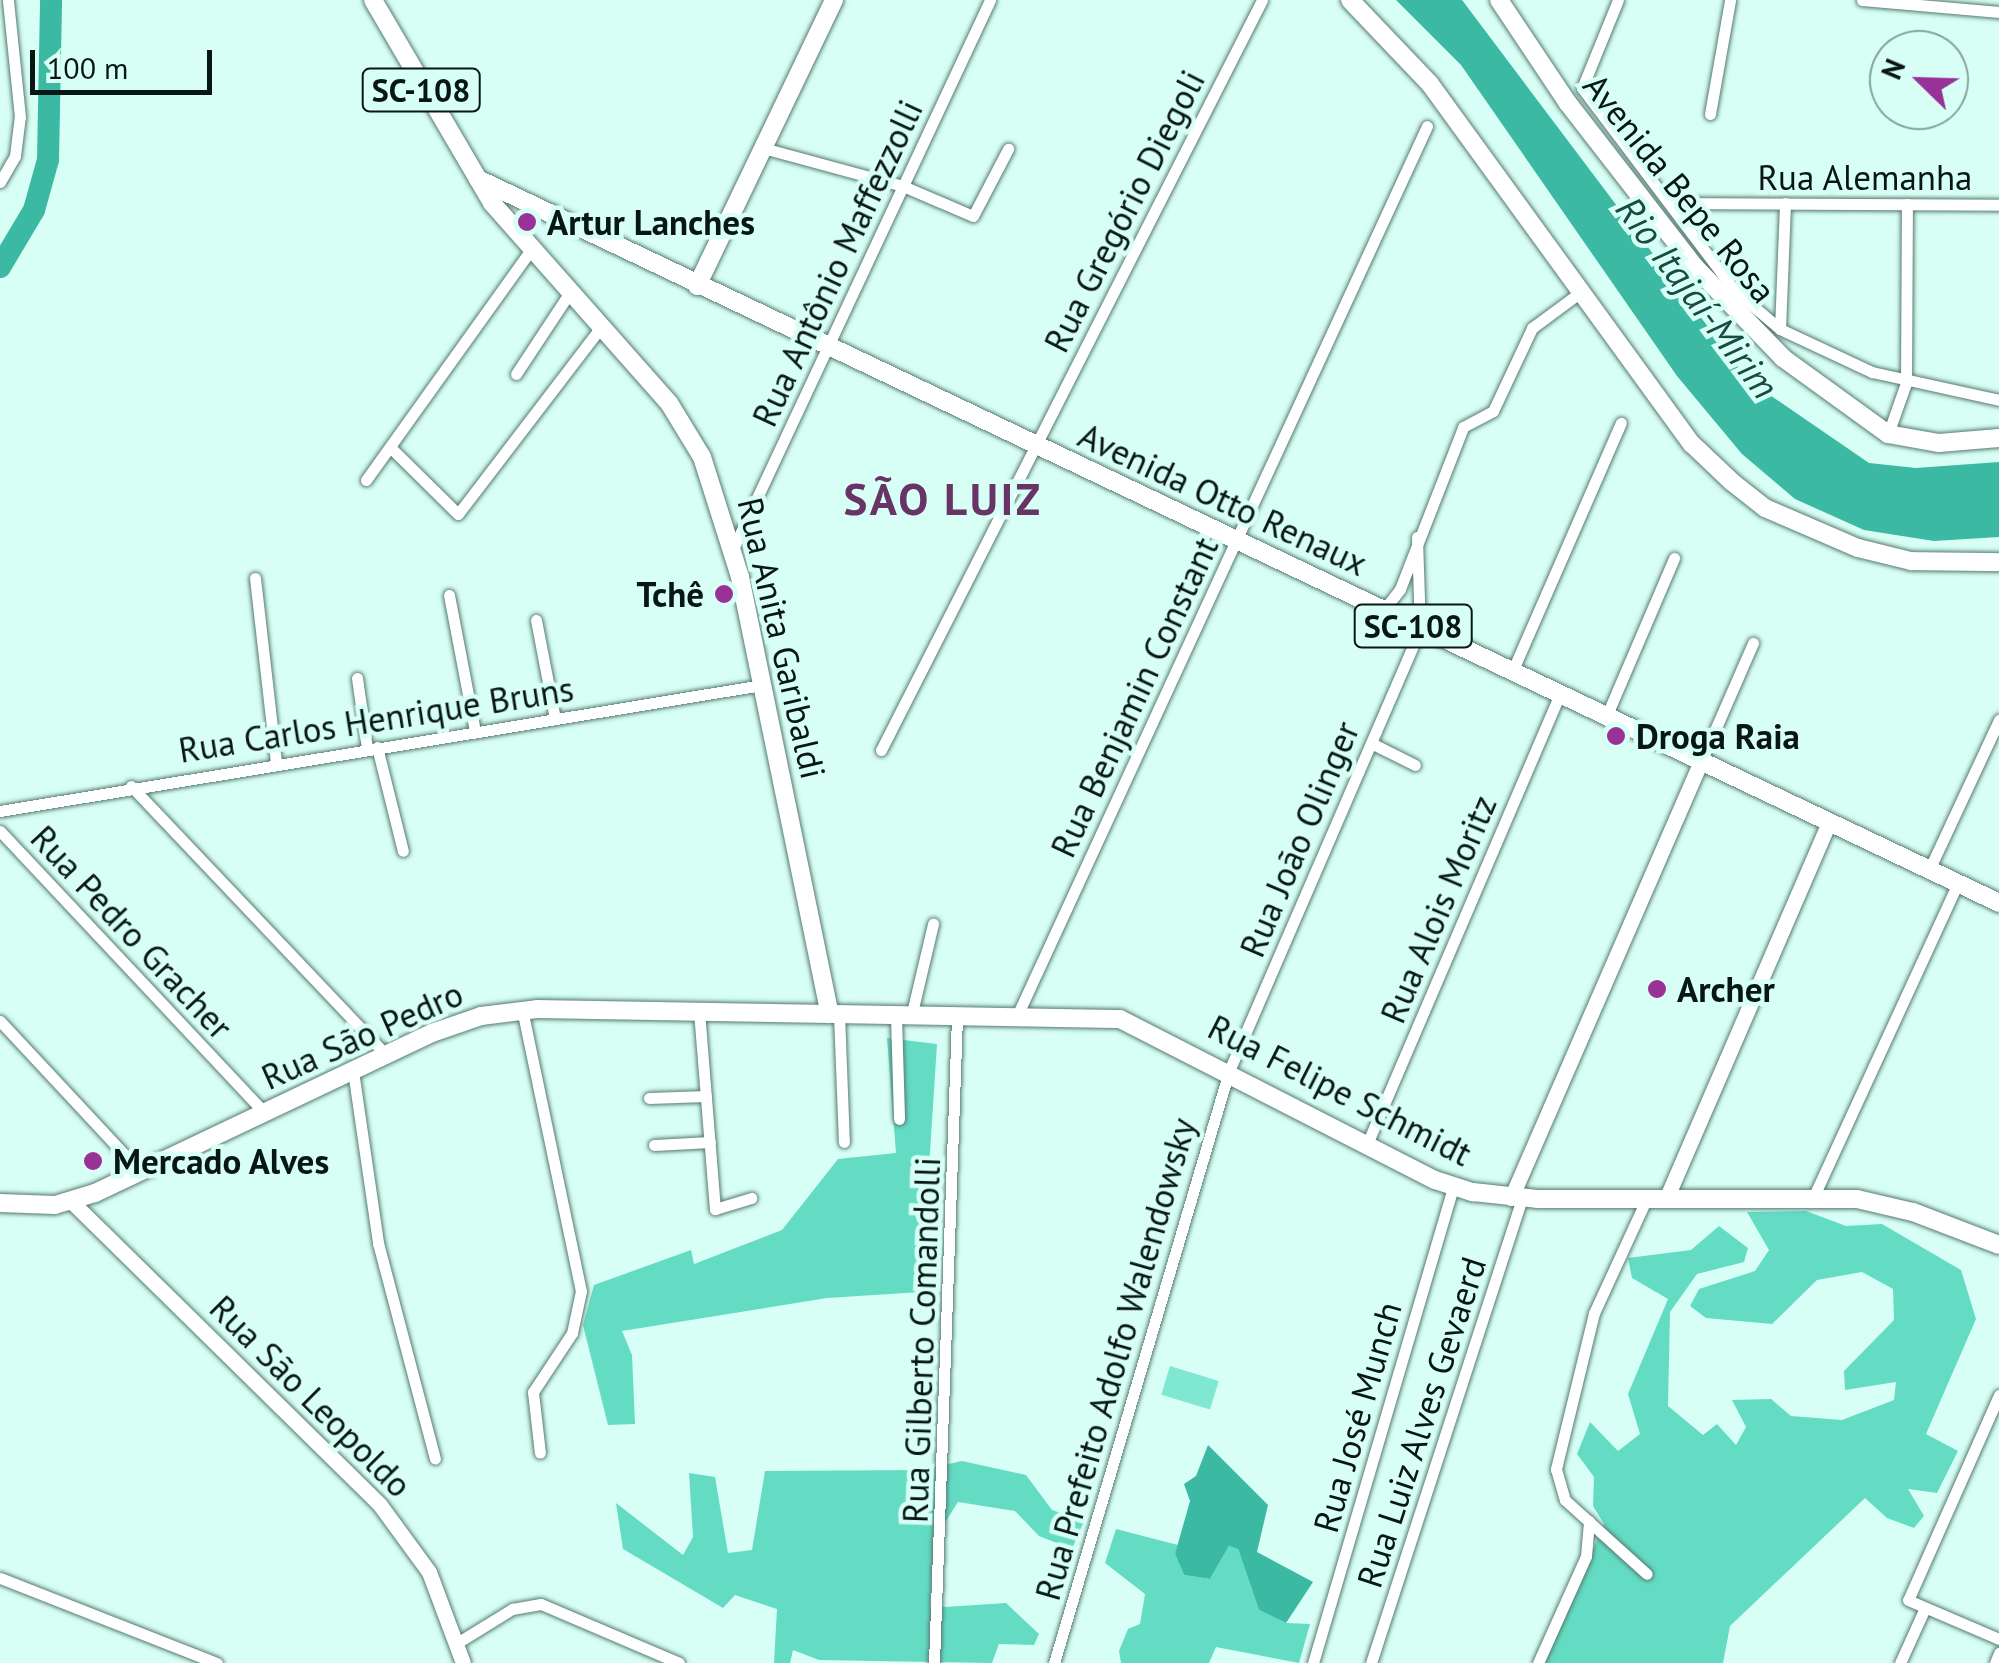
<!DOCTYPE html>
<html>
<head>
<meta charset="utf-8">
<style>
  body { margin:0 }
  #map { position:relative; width:1999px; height:1663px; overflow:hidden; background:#d7fff5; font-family:"PT Sans",sans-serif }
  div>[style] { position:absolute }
  .green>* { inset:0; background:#80e8d2; transform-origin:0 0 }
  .forest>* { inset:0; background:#64dcc4 }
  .water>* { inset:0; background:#3bb9a3 }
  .river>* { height:22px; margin:-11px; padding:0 11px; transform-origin:11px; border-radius:11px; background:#3bb9a3 }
  .roads { filter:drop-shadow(0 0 2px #567a72) drop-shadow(0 0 2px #567a72) }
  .minor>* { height:11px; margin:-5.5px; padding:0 5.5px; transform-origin:5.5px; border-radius:5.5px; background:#fff }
  .tertiary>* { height:15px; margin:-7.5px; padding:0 7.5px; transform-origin:7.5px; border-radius:7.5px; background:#fff }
  .secondary>* { height:18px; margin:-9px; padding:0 9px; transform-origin:9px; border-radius:9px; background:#fff }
  .primary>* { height:18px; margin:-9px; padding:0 9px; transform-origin:9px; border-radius:9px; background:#fff }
  .dots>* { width:28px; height:28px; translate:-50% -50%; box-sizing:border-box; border:5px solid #d7fff5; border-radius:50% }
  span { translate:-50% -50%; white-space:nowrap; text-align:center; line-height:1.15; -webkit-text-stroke:9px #d7fff5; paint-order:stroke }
  .shield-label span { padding:2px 8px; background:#d7fff5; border:2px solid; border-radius:8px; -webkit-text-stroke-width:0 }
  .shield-label { font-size:32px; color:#081714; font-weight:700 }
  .street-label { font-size:35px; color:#081714 }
  .poi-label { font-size:35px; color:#081714; font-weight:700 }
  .left { translate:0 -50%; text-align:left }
  .right { translate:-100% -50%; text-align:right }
  .water-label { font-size:38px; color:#184c42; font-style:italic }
  .district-label { font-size:45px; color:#673465; font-weight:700; letter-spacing:2.5px }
  .north { position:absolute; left:1869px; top:30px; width:100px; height:100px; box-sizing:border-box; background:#d7fff5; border:2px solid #84a29b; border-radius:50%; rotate:293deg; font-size:28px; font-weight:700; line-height:40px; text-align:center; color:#081714 }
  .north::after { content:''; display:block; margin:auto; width:35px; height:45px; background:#983297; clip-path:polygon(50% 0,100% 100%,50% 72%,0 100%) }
  .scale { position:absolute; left:30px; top:50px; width:182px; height:45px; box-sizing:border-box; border:5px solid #081714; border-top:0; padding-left:12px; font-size:30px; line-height:35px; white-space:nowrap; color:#081714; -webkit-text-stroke:8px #d7fff5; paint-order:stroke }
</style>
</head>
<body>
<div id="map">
  <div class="green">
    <div style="left:1170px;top:1366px;width:51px;height:30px;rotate:17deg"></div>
  </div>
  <div class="forest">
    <div style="clip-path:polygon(887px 1038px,937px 1044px,921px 1292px,827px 1298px,622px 1331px,632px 1355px,635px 1424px,608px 1425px,583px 1325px,594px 1285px,691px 1250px,694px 1264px,782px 1230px,838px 1159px,896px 1153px)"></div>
    <div style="clip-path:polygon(1806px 1211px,1846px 1226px,1882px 1224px,1961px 1270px,1976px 1319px,1926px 1434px,1958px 1451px,1937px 1493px,1908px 1489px,1924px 1516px,1914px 1528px,1887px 1518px,1865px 1498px,1730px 1626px,1723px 1663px,1545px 1663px,1604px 1524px,1593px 1506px,1594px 1477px,1577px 1454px,1590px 1422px,1618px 1451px,1640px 1434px,1628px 1394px,1668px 1299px,1632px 1278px,1628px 1258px,1691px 1250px,1719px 1226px,1748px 1248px,1744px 1262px,1697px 1274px,1670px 1312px,1668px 1406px,1703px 1435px,1717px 1424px,1736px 1445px,1746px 1427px,1732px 1400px,1771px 1399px,1791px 1416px,1842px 1420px,1894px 1400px,1896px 1382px,1845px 1390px,1844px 1371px,1894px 1320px,1893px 1289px,1862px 1272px,1817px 1280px,1772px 1324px,1706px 1318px,1690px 1306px,1699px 1289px,1755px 1271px,1769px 1250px,1747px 1212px)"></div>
    <div style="clip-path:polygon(962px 1461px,1026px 1475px,1052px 1510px,1084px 1521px,1072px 1549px,1039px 1536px,1015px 1511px,958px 1502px,934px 1540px,930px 1608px,1006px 1603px,1039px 1634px,1034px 1645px,999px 1644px,992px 1663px,819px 1660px,793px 1650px,790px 1663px,774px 1663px,777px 1609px,735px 1595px,723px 1608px,623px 1549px,616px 1503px,683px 1555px,693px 1537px,689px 1473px,715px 1477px,728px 1553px,752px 1550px,765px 1471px,922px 1470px)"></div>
    <div style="clip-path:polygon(1116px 1529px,1178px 1545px,1175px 1554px,1184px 1575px,1210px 1579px,1229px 1546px,1238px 1549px,1259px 1610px,1286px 1623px,1310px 1624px,1299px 1663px,1216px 1647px,1209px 1663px,1121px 1663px,1119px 1651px,1128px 1629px,1140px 1624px,1145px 1594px,1105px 1563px)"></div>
  </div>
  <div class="water">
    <div style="clip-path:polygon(1396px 0,1462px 0,1748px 380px,1869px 463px,1916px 468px,1999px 462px,1999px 537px,1934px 541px,1864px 530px,1795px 499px,1742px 454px,1677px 376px,1461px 65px)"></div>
    <div style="clip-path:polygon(1208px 1445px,1268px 1505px,1257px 1552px,1313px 1582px,1286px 1623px,1259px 1610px,1238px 1549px,1229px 1546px,1210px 1579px,1184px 1575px,1175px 1554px,1190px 1501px,1184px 1484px,1196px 1476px)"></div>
  </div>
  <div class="river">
    <div style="left:0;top:267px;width:66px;rotate:-59.2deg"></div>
    <div style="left:34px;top:210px;width:52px;rotate:-74.4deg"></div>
    <div style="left:48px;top:160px;width:160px;rotate:-88.9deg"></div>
  </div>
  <div class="roads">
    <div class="minor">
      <div style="left:1618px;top:0;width:95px;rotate:112.2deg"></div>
      <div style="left:1582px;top:88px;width:253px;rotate:53deg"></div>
      <div style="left:1734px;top:290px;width:60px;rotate:40.3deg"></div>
      <div style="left:1780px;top:329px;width:102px;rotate:25.1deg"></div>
      <div style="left:1872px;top:372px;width:130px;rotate:12.4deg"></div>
      <div style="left:1862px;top:0;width:138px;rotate:5deg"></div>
      <div style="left:1710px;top:114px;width:116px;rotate:-80deg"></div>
      <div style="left:763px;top:148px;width:145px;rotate:15.2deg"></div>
      <div style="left:903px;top:186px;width:76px;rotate:23.2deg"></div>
      <div style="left:973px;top:216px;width:76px;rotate:-62.4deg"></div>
      <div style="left:0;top:182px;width:30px;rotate:-60deg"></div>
      <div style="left:15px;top:156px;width:39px;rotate:-83deg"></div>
      <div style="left:20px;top:117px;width:118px;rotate:-95.9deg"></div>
      <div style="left:1670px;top:203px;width:329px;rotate:0.3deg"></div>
      <div style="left:1780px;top:329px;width:126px;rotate:-87.7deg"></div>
      <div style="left:516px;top:374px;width:95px;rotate:-56.6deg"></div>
      <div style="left:1888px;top:434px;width:54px;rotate:-70.6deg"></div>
      <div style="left:1906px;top:383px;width:179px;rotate:-89.7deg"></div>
      <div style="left:391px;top:448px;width:94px;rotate:44.6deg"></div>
      <div style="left:458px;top:514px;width:234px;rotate:-52.6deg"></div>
      <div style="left:366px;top:480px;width:282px;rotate:-54.4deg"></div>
      <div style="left:733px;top:549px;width:606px;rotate:-64.91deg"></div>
      <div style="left:255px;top:578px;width:186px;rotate:83.5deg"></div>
      <div style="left:449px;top:595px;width:138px;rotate:79.2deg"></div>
      <div style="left:1383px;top:611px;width:28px;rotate:-52deg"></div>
      <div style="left:1400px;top:589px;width:174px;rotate:-68.7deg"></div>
      <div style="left:1463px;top:427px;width:34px;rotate:-28deg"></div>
      <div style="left:1493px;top:411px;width:92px;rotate:-64.8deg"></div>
      <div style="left:1532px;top:328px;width:62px;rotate:-36.5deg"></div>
      <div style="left:536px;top:620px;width:101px;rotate:79.1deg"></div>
      <div style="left:1512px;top:672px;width:272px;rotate:-66.4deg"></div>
      <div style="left:357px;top:678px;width:71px;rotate:81.9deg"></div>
      <div style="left:1606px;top:717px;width:173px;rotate:-66.8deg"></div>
      <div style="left:1371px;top:743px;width:49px;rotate:26.6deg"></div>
      <div style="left:377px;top:747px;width:107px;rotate:76deg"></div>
      <div style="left:881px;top:750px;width:841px;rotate:-63.07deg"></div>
      <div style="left:1701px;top:762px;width:130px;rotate:-66.4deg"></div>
      <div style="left:131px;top:786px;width:369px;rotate:46.5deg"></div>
      <div style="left:0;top:811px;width:772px;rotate:-9.39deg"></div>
      <div style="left:0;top:831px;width:387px;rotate:46.8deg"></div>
      <div style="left:1929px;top:870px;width:166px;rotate:-65deg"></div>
      <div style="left:522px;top:1009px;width:288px;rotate:78.2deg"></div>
      <div style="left:581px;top:1291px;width:43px;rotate:102.1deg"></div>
      <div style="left:572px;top:1333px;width:71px;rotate:123.5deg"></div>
      <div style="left:533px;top:1392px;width:61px;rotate:83.5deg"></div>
      <div style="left:699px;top:1011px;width:199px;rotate:85.4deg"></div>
      <div style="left:715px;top:1209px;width:38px;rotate:-17deg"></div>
      <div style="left:839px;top:1014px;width:128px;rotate:87.8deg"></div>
      <div style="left:896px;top:1016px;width:103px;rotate:88.3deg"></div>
      <div style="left:911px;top:1017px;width:96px;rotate:-76.7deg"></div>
      <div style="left:1016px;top:1018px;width:982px;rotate:-65.26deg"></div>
      <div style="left:0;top:1021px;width:207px;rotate:47deg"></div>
      <div style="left:353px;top:1071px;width:174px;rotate:81.7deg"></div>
      <div style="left:378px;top:1243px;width:223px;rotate:75.2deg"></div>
      <div style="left:649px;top:1098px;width:57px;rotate:-2deg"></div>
      <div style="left:1367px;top:1144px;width:488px;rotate:-66.8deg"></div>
      <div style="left:654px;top:1145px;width:56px;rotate:-3.1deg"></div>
      <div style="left:1813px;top:1198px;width:347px;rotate:-65.3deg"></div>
      <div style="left:1646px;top:1200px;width:124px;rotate:114.7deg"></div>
      <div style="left:1594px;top:1313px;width:161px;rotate:103.7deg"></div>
      <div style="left:1556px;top:1469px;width:32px;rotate:74deg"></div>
      <div style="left:1565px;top:1500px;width:110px;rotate:42.1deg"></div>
      <div style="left:1999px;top:1395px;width:224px;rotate:113.9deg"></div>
      <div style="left:1908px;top:1600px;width:99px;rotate:23.2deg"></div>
      <div style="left:0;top:1578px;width:233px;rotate:21.4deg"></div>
      <div style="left:457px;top:1643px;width:65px;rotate:-31.7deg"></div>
      <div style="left:512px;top:1609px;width:29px;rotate:-10deg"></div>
      <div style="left:541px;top:1604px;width:150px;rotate:23.1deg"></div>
      <div style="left:934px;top:1663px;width:645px;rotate:-87.96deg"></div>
      <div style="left:1054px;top:1663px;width:617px;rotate:-73.53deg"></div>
      <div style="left:1229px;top:1071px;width:482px;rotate:-66.6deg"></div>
      <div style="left:1420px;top:629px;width:92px;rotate:-91.9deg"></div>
      <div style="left:1313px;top:1663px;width:496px;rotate:-73.6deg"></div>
      <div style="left:1371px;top:1663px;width:488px;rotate:-72deg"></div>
      <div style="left:1538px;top:1663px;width:117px;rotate:-65.8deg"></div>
      <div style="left:1586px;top:1556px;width:35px;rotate:-85deg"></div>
      <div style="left:1900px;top:1663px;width:60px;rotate:-65.6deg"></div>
      <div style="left:1995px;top:1663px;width:11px;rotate:-68deg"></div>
    </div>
    <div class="tertiary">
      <div style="left:1511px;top:1198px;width:476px;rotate:-66.5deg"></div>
      <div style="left:1666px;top:1199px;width:411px;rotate:-66.6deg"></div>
      <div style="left:72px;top:1202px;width:432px;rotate:44.5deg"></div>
      <div style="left:380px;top:1505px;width:83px;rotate:53.8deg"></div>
      <div style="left:429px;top:1572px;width:97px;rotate:69.5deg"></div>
    </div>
    <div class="secondary">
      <div style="left:1350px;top:0;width:116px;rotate:46.4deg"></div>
      <div style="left:1430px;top:84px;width:445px;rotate:54deg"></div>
      <div style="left:1692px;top:444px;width:55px;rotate:43.5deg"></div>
      <div style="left:1732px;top:482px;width:42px;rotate:38.2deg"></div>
      <div style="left:1765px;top:508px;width:101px;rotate:23.3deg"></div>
      <div style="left:1858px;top:548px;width:55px;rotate:13.8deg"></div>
      <div style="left:1911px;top:561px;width:88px;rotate:0.7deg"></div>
      <div style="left:1499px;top:0;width:123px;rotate:56.3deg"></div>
      <div style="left:1567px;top:102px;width:207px;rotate:52.2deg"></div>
      <div style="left:1694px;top:266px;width:128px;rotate:45.9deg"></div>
      <div style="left:1783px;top:358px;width:130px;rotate:35.9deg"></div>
      <div style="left:1888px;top:434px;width:52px;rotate:10deg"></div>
      <div style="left:1939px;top:443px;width:60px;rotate:-4.8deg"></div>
      <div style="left:697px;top:286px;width:317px;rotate:-64.4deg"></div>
      <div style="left:0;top:1203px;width:55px;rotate:2.1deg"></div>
      <div style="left:55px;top:1205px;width:42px;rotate:-16.7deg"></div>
      <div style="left:95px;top:1193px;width:373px;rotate:-25.4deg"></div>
      <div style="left:432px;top:1033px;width:52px;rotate:-19.1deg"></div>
      <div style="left:481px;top:1016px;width:56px;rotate:-7.1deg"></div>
      <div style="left:537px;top:1009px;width:293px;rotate:1deg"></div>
    </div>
    <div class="primary">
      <div style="left:373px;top:0;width:235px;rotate:59.6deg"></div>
      <div style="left:492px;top:203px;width:267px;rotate:48.5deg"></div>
      <div style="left:669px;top:403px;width:63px;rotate:58.6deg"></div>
      <div style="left:702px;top:457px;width:126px;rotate:72.4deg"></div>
      <div style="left:740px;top:577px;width:446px;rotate:78.4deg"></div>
      <div style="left:830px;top:1014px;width:290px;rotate:1deg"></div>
      <div style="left:1120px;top:1019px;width:354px;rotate:27.1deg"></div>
      <div style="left:1435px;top:1180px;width:40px;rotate:18deg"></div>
      <div style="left:1473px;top:1192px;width:64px;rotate:6.2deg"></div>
      <div style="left:1537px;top:1199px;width:320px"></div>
      <div style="left:1857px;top:1199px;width:57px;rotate:13.1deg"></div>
      <div style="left:1913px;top:1212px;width:92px;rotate:21deg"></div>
      <div style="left:478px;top:179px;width:1685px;rotate:25.45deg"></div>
    </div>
  </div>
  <div class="dots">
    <div style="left:527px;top:222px;background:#983297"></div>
    <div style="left:724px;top:594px;background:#983297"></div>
    <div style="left:1616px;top:736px;background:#983297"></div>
    <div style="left:1657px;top:989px;background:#983297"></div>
    <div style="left:93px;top:1161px;background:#983297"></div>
  </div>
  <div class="shield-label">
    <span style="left:421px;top:90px">SC-108</span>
    <span style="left:1413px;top:626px">SC-108</span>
  </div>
  <div class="street-label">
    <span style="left:1865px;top:177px">Rua Alemanha</span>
    <span style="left:1680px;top:188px;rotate:51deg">Avenida Bepe Rosa</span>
    <span style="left:1124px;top:211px;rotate:-63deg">Rua Gregório Diegoli</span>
    <span style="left:837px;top:263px;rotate:-65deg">Rua Antônio Maffezzolli</span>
    <span style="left:1223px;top:499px;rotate:25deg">Avenida Otto Renaux</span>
    <span style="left:782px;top:638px;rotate:77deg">Rua Anita Garibaldi</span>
    <span style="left:1134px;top:697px;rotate:-65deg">Rua Benjamin Constant</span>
    <span style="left:376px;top:719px;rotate:-9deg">Rua Carlos Henrique Bruns</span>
    <span style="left:1299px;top:839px;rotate:-67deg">Rua João Olinger</span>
    <span style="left:1438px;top:909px;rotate:-67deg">Rua Alois Moritz</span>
    <span style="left:132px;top:932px;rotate:47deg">Rua Pedro Gracher</span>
    <span style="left:362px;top:1035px;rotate:-24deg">Rua São Pedro</span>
    <span style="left:1340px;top:1090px;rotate:27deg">Rua Felipe Schmidt</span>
    <span style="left:921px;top:1340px;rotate:-88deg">Rua Gilberto Comandolli</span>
    <span style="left:1115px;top:1359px;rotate:-74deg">Rua Prefeito Adolfo Walendowsky</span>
    <span style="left:311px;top:1396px;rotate:45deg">Rua São Leopoldo</span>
    <span style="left:1357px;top:1417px;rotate:-74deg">Rua José Munch</span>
    <span style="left:1421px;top:1422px;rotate:-72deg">Rua Luiz Alves Gevaerd</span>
  </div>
  <div class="poi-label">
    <span class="left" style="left:547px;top:222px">Artur Lanches</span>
    <span class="right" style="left:704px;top:594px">Tchê</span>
    <span class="left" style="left:1636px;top:736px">Droga Raia</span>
    <span class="left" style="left:1677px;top:989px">Archer</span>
    <span class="left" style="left:113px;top:1161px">Mercado Alves</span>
  </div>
  <div class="water-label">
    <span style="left:1698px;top:297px;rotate:53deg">Rio Itajaí-Mirim</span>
  </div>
  <div class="district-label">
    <span style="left:943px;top:499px">SÃO LUIZ</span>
  </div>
  <div class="north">N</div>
  <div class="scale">100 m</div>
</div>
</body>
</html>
